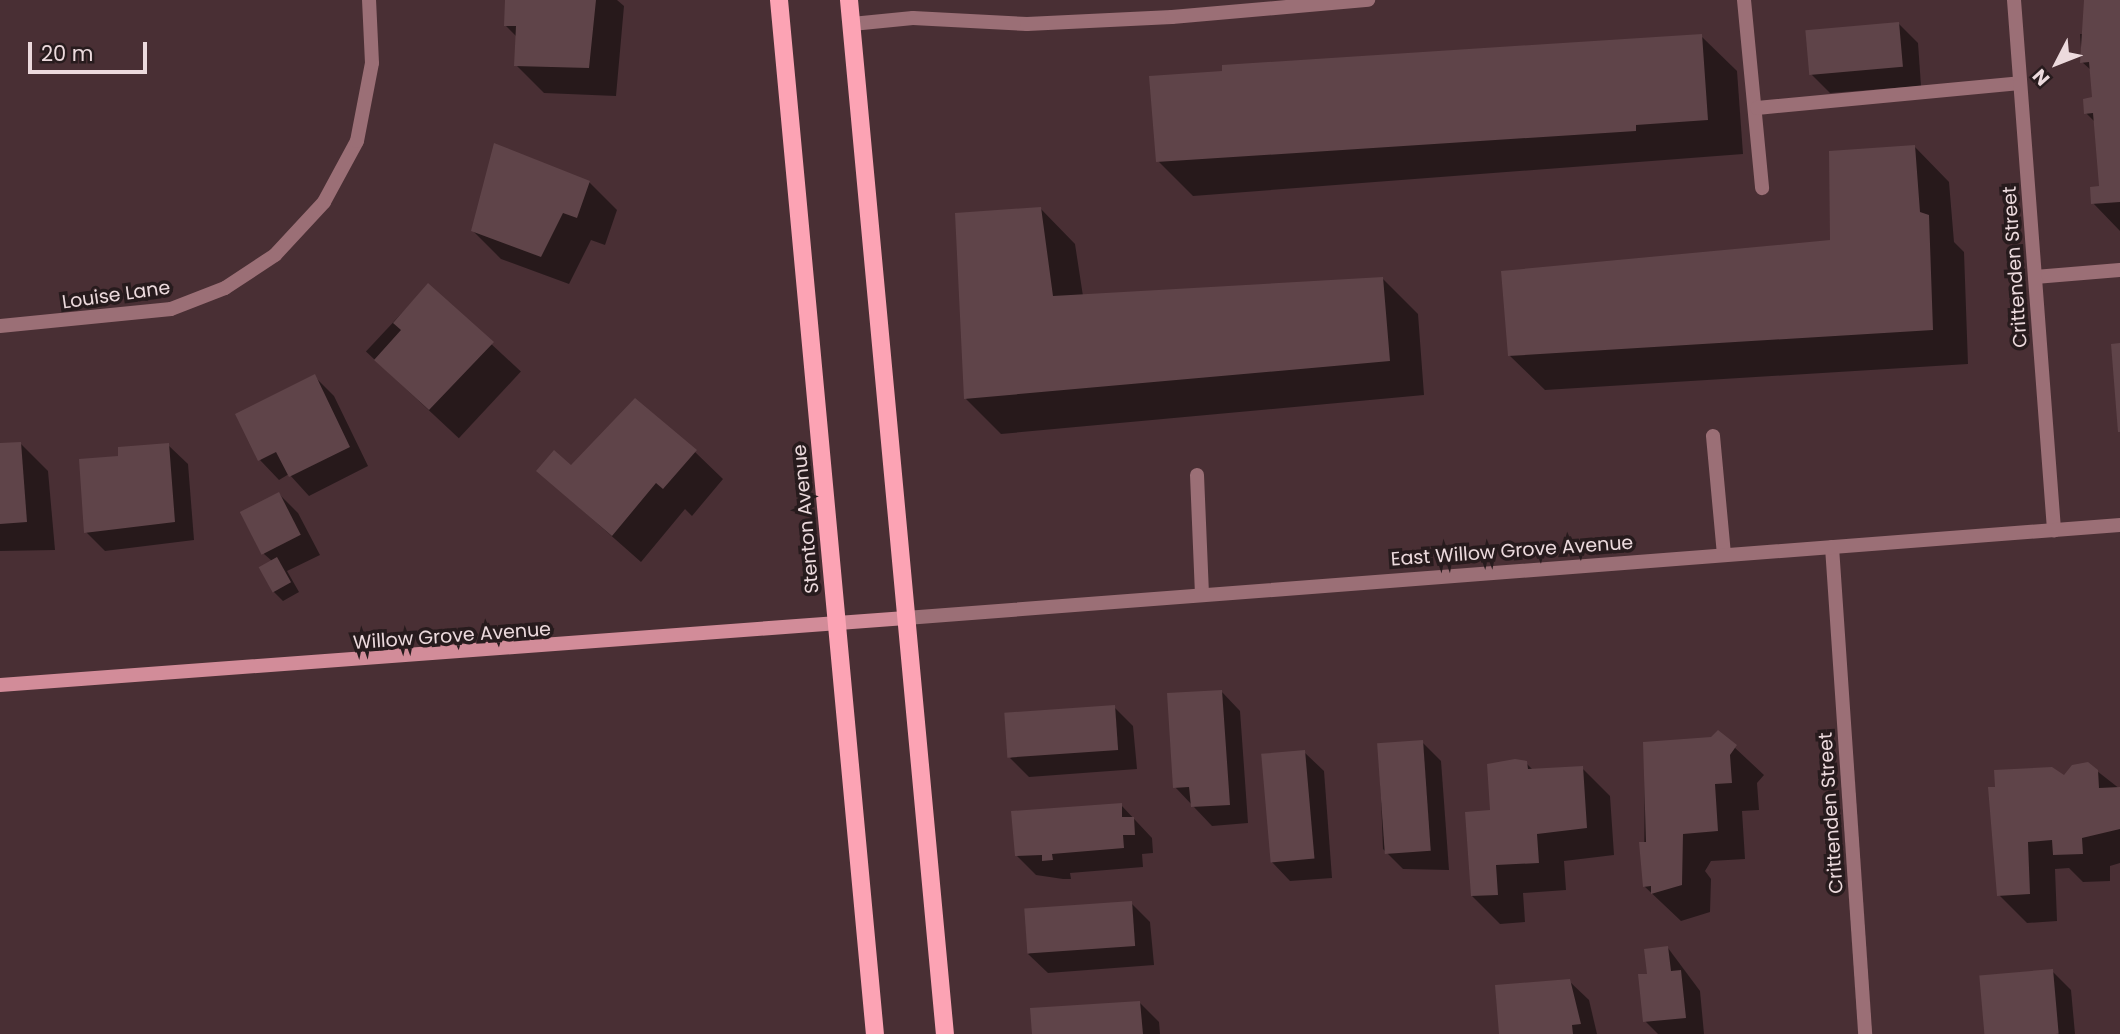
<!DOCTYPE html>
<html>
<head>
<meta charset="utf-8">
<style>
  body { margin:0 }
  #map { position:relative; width:2120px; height:1034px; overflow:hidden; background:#492f34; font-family:Poppins,sans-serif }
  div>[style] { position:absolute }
  .shadow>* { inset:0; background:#0007; transform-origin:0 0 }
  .building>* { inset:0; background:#5f4449; transform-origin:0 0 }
  .lane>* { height:14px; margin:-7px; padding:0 7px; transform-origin:7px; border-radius:7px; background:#9b6f76 }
  .street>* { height:14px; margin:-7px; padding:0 7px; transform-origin:7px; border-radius:7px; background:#9b6f76 }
  .secondary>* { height:14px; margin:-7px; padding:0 7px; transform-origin:7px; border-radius:7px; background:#d28c99 }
  .primary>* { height:18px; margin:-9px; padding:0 9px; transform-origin:9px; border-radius:9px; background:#fca3b4 }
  span { translate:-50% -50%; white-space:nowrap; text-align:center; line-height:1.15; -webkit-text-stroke:7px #271b1d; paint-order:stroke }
  .street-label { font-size:19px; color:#ecdadd }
  .north { position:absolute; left:2022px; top:28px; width:70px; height:70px; -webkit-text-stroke:5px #271b1d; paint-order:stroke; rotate:228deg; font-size:19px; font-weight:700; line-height:28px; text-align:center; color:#ecdadd }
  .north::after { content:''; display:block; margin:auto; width:24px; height:32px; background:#ecdadd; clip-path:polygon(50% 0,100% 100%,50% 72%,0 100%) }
  .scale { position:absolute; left:28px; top:42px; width:119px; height:32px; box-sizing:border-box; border:4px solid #ecdadd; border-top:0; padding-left:9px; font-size:21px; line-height:24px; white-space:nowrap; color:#ecdadd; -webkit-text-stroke:5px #271b1d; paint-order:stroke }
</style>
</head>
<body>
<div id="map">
  <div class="shadow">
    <div style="clip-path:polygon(507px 0,617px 0,624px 6px,616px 96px,544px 93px,516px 65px,517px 37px,506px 26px)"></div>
    <div style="clip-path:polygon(2087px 0,2120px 0,2120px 231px,2093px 203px,2101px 188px,2096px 123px,2086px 113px,2094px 98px,2092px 71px,2082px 62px,2080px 34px,2089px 34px)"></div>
    <div style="clip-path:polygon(1899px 24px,1918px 43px,1921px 86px,1830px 93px,1810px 73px)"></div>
    <div style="clip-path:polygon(1701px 36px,1737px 71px,1743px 154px,1193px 196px,1158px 161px)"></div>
    <div style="clip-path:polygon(1914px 146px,1949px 182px,1954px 242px,1964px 252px,1968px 364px,1545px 390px,1509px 355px,1832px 242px)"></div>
    <div style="clip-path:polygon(589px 182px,617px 210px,605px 245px,591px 240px,569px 284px,501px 259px,473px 231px)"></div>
    <div style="clip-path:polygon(1040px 208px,1075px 244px,1083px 296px,1382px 278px,1418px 314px,1424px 395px,1001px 434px,966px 399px)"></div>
    <div style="left:428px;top:285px;width:127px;height:91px;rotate:43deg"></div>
    <div style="clip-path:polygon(315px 377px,334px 396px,368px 466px,309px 496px,289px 474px,279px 480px,260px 460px)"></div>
    <div style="clip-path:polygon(20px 443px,48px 471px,55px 550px,0 551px,0 445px)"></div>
    <div style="clip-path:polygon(168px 445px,188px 464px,194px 540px,105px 551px,86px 532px,120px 458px)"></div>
    <div style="clip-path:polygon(695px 452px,723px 479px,692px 516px,685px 509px,641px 562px,538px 471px)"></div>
    <div style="clip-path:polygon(279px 494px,298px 513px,320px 555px,287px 571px,299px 592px,283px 601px,273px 591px,272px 561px,264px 554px)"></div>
    <div style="clip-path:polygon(1221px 691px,1240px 711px,1248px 823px,1212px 826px,1175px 787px)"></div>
    <div style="clip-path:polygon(1114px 707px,1133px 726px,1137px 769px,1029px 777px,1010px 758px)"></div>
    <div style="clip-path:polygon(1718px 732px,1764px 775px,1757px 783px,1759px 810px,1742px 811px,1745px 859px,1711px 861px,1705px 871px,1711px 879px,1710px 912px,1681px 921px,1644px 886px,1645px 744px,1712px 739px)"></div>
    <div style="clip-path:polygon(1422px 742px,1441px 761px,1449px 870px,1403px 869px,1383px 849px,1379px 746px)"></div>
    <div style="clip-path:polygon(1304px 752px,1324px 771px,1332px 878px,1290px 881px,1271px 861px)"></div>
    <div style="clip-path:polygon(1526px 763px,1534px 771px,1582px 768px,1610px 796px,1614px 855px,1564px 861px,1566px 890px,1523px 893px,1525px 922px,1500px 924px,1472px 896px,1492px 812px)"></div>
    <div style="clip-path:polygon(2097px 771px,2120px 789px,2120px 863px,2110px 866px,2110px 881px,2083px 882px,2069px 868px,2055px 869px,2057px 921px,2027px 923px,1999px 895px,1990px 788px)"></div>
    <div style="clip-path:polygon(1121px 805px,1152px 838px,1153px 853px,1142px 854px,1143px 867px,1070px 873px,1071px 879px,1063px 879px,1036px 875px,1017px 856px)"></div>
    <div style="clip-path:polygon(1131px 903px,1150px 922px,1154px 965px,1048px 973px,1028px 954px)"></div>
    <div style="clip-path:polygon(1668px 948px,1700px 991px,1704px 1034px,1658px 1034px,1645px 1021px,1648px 975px)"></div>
    <div style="clip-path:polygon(2052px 971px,2071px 990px,2075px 1034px,1986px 1034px)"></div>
    <div style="clip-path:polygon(1569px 981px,1589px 1000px,1597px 1034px,1500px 1034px)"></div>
    <div style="clip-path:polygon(1140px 1003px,1159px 1022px,1160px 1034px,1033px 1034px)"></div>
  </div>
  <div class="building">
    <div style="clip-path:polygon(505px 0,596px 0,589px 68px,514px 66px,516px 26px,504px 26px)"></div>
    <div style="clip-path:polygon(2084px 0,2120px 0,2120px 202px,2091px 204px,2090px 187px,2099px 186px,2093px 113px,2084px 114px,2083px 99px,2092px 97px,2089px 62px,2080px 63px)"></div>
    <div style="left:1899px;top:22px;width:45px;height:94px;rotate:85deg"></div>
    <div style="clip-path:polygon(1702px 34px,1708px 120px,1636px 125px,1636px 131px,1156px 162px,1149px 76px,1222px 71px,1222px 65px)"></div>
    <div style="clip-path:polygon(494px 143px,590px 181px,577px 218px,563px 213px,541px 257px,471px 231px)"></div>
    <div style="clip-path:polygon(1915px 145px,1920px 212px,1929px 215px,1933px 330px,1508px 356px,1501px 271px,1830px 240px,1829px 151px)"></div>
    <div style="clip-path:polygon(1041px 207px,1053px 296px,1383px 277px,1390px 361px,964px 399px,955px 213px)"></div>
    <div style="clip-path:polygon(428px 283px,494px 342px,429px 410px,374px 360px,401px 330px,393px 323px)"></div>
    <div style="clip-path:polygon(2120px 343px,2120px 432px,2118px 432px,2111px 344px)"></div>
    <div style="clip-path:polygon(315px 374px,350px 447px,289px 477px,276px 452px,258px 461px,235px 414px)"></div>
    <div style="clip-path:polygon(635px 398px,697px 450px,663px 489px,656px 483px,612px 536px,536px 471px,554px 450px,571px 465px)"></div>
    <div style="clip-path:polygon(21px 442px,27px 522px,0 524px,0 443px)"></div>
    <div style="clip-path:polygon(169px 443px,175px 522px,84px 533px,79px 459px,118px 456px,118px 447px)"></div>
    <div style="left:279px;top:492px;width:48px;height:44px;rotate:63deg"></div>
    <div style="left:277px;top:557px;width:29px;height:21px;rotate:61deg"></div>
    <div style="clip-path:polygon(1222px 690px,1230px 805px,1191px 807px,1189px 787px,1173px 788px,1167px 693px)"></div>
    <div style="left:1115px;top:705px;width:45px;height:111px;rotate:86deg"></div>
    <div style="clip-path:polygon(1718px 730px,1737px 745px,1730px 755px,1732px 783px,1715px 784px,1718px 831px,1683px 834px,1682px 885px,1651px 894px,1651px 886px,1643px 887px,1639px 842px,1646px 842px,1643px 742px,1711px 737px)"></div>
    <div style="left:1423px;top:740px;width:111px;height:46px;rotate:86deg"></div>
    <div style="left:1305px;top:750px;width:109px;height:44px;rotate:85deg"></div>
    <div style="clip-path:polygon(1515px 759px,1527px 761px,1528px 769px,1583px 766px,1587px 828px,1537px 834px,1539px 863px,1496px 865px,1498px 895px,1471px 896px,1465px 812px,1490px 810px,1487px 764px)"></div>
    <div style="clip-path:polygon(2088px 762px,2098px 770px,2099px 788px,2120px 787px,2120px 829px,2082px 838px,2083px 854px,2053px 855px,2052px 840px,2028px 842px,2030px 894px,1997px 896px,1988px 787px,1995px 787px,1994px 770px,2052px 767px,2064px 775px,2072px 765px)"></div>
    <div style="clip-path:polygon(1122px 803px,1122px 817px,1134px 817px,1135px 835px,1123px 835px,1124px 848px,1052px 854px,1053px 860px,1042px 861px,1042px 855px,1015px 856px,1011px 811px)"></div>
    <div style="left:1132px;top:901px;width:45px;height:108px;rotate:86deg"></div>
    <div style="clip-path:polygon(1668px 946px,1671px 971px,1681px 970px,1686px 1018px,1643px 1022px,1638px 974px,1647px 974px,1644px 949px)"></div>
    <div style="left:2053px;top:969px;width:65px;height:74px;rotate:85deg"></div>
    <div style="clip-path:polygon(1570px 979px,1581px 1024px,1572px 1025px,1573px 1034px,1499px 1034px,1495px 985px)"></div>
    <div style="clip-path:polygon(1140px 1001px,1143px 1034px,1032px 1034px,1030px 1008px)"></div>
  </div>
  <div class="lane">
    <div style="left:1744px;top:0;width:189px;rotate:84.5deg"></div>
    <div style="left:852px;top:24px;width:61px;rotate:-5.6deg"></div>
    <div style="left:913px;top:18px;width:114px;rotate:3deg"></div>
    <div style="left:1027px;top:24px;width:145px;rotate:-2.8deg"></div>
    <div style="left:1172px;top:17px;width:197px;rotate:-5deg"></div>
    <div style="left:1757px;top:108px;width:264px;rotate:-5.4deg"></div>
    <div style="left:2035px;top:277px;width:85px;rotate:-4.7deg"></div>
    <div style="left:1713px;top:436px;width:119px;rotate:84.7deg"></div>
    <div style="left:1197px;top:475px;width:120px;rotate:87.6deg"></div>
  </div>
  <div class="street">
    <div style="left:2014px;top:0;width:532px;rotate:85.68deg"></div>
    <div style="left:0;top:326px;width:172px;rotate:-5.7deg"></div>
    <div style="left:171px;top:309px;width:58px;rotate:-21.3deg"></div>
    <div style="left:225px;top:288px;width:60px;rotate:-33.4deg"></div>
    <div style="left:275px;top:255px;width:72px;rotate:-47.2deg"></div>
    <div style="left:324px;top:202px;width:69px;rotate:-61.6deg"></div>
    <div style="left:357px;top:141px;width:79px;rotate:-79.1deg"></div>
    <div style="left:372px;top:63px;width:63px;rotate:-92.7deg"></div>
    <div style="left:1832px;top:547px;width:488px;rotate:86.1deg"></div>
    <div style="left:906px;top:618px;width:1218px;rotate:-4.38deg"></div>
  </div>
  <div class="secondary">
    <div style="left:0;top:685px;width:908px;rotate:-4.23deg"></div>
  </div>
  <div class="primary">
    <div style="left:779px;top:0;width:1038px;rotate:84.7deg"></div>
    <div style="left:849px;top:0;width:1038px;rotate:84.7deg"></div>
  </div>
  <div class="street-label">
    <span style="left:2015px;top:267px;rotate:-94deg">Crittenden Street</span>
    <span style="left:116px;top:295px;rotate:-8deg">Louise Lane</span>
    <span style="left:806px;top:519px;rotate:-95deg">Stenton Avenue</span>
    <span style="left:1512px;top:551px;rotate:-4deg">East Willow Grove Avenue</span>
    <span style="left:452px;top:636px;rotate:-4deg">Willow Grove Avenue</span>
    <span style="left:1831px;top:813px;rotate:-94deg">Crittenden Street</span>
  </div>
  <div class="north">N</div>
  <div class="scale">20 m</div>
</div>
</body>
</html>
